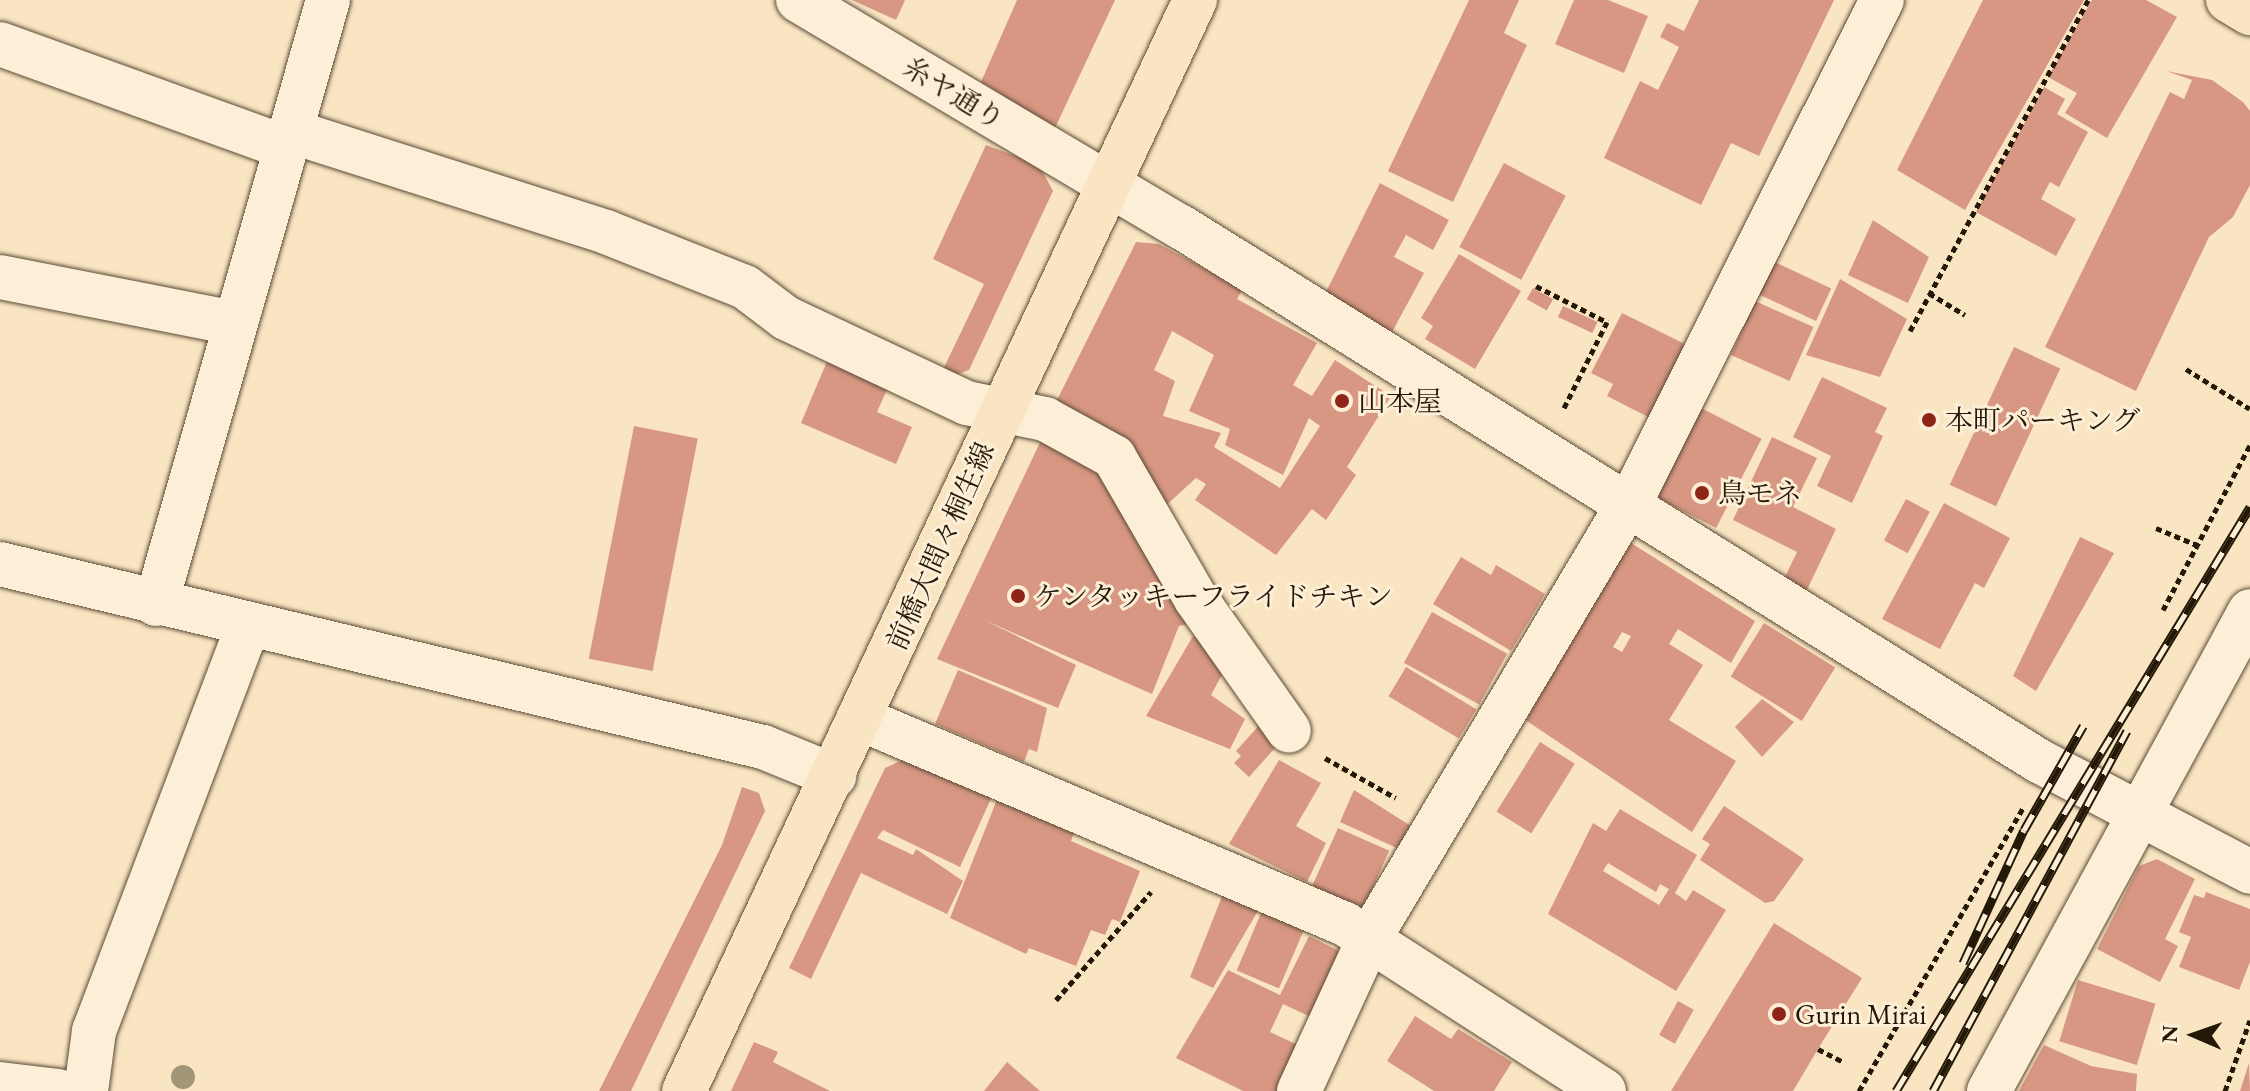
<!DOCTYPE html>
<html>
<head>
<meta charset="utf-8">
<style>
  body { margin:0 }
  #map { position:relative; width:2250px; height:1091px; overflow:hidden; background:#fae5c2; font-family:"EB Garamond","Noto Serif JP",serif }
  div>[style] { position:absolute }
  .building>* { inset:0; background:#d79782; transform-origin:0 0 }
  .path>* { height:5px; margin-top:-2.5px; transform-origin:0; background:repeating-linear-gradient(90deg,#241807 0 6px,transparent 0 10px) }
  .roads { filter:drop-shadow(0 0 2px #5a4b36) drop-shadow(0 0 2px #5a4b36) }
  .minor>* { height:44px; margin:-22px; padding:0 22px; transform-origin:22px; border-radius:22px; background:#fceed7 }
  .major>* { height:44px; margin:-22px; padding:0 22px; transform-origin:22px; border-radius:22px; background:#fae5c2 }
  .rail>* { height:9px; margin-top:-4.5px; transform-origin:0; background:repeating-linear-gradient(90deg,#fceed7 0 18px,#241807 0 36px); box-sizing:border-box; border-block:2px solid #241807 }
  .trees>* { width:24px; height:24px; margin:-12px; border-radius:50%; background:#a19677 }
  .dots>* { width:22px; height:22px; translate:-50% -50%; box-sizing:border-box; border:4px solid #fceed7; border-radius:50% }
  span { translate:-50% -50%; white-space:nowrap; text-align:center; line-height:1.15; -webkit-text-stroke:6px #fceed7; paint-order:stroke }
  .street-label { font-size:28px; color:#241807 }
  .poi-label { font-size:28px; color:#241807 }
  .left { translate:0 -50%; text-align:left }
  .north { position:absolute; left:2154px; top:995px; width:80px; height:80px; -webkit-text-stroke:6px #fceed7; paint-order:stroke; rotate:272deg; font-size:22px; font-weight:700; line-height:32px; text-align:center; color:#241807 }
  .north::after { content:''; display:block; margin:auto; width:28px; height:36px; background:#241807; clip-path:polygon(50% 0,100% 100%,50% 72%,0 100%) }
</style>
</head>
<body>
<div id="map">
  <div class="building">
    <div style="clip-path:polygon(852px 0,905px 0,896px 20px)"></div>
    <div style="clip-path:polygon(1017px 0,1115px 0,1055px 128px,981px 82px)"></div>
    <div style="clip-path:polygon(1469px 0,1519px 0,1504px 33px,1527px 45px,1453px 202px,1388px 171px)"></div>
    <div style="clip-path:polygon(1574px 0,1608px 0,1648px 16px,1624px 73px,1555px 44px)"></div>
    <div style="clip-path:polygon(1699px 0,1834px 0,1759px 156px,1731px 143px,1701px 205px,1604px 158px,1640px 81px,1658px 90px,1679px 47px,1660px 37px,1667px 23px,1684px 31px)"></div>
    <div style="clip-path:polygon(1983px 0,2084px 0,1965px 210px,1897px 170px)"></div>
    <div style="clip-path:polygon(2092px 0,2146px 0,2177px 17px,2107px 138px,2065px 113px,2077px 93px,2048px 77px)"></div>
    <div style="clip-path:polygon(2166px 71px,2212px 80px,2243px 102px,2250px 111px,2250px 185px,2233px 217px,2209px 237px,2136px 391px,2045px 347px,2170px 92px,2184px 99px,2192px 80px)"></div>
    <div style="clip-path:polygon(2044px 87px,2065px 99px,2057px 114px,2088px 132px,2059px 187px,2050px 182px,2041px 199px,2076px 219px,2056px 256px,1976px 212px)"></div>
    <div style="clip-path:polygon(986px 145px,1039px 165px,1053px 191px,969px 370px,947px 378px,940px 376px,984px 284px,933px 259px)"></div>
    <div style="left:1504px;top:163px;width:70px;height:95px;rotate:28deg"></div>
    <div style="clip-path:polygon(1380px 183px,1449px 220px,1433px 250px,1406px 235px,1394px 257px,1424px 273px,1391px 334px,1323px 298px)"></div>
    <div style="clip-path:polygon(1873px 220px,1929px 257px,1908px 303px,1848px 275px)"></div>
    <div style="clip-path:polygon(evenodd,1136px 242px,1159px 244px,1205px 269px,1242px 290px,1237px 299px,1317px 343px,1293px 385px,1312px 396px,1335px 360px,1391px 396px,1347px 467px,1356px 475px,1326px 520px,1312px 509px,1276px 555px,1195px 500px,1206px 484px,1196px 478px,1162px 509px,1055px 404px,1136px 242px,1172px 331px,1214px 355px,1189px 411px,1230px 429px,1225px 445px,1283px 475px,1309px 418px,1320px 426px,1280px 488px,1214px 447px,1221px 433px,1163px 416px,1175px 381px,1154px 370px,1172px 331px)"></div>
    <div style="clip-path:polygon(1459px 254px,1521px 291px,1475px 369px,1425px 339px,1433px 326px,1421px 318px)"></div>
    <div style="left:1766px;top:258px;width:72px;height:36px;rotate:25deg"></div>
    <div style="clip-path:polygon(1840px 279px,1907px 319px,1880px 377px,1806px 355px)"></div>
    <div style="left:1533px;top:288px;width:23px;height:13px;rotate:29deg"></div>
    <div style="left:1755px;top:301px;width:64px;height:59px;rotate:24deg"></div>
    <div style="left:1563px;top:306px;width:38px;height:12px;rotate:25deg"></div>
    <div style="clip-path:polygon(1622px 313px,1687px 345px,1650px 418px,1607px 396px,1613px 384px,1591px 373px)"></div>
    <div style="left:2014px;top:347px;width:51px;height:152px;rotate:25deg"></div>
    <div style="clip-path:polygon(828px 359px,889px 385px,877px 412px,912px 427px,896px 464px,801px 423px)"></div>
    <div style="clip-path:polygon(1822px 377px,1887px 408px,1875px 432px,1883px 436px,1852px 503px,1817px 486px,1831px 456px,1793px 437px)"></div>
    <div style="left:1701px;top:408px;width:68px;height:100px;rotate:27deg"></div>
    <div style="left:634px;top:426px;width:65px;height:237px;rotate:11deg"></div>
    <div style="clip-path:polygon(1044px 434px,1103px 466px,1194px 623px,1179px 626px,1152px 694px,982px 619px,1076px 665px,1058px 708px,937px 659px)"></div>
    <div style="clip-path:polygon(1772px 437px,1817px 458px,1793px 507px,1836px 529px,1805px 594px,1782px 583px,1797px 552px,1733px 520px)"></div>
    <div style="left:1906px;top:499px;width:27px;height:47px;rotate:28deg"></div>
    <div style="clip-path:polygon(1944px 503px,2010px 538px,1984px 588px,1975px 583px,1940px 649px,1882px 619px)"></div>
    <div style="clip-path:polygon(2080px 537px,2114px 553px,2036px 691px,2013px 676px)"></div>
    <div style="clip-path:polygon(evenodd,1623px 538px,1755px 621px,1731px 663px,1678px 629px,1669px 644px,1703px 665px,1669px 720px,1736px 761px,1692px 832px,1515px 713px,1623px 538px,1622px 632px,1631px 636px,1622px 652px,1613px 647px,1622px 632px)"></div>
    <div style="clip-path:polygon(1461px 557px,1491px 575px,1496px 565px,1545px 594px,1511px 651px,1433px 604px)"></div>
    <div style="left:1432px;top:612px;width:86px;height:58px;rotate:29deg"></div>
    <div style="left:1764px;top:623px;width:84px;height:63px;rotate:32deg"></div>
    <div style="clip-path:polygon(1193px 636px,1230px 660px,1211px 695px,1245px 719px,1230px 749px,1146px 716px)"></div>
    <div style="left:1406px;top:667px;width:82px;height:34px;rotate:31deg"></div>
    <div style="clip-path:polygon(958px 670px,1047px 708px,1037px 752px,1029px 749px,1024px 762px,935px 724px)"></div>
    <div style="clip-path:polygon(1762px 699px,1794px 722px,1762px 757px,1735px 727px)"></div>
    <div style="clip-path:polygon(1263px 721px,1283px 739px,1249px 777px,1234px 763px,1241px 756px,1236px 751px)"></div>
    <div style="left:1540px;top:742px;width:41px;height:82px;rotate:32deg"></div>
    <div style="clip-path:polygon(909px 757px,994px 792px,960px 867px,883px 830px,877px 838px,913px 855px,916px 849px,963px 881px,947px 914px,861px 873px,811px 979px,789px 968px,885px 768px)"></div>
    <div style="clip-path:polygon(1279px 760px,1321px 783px,1296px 826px,1326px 843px,1307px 882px,1229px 844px)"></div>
    <div style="clip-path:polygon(742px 787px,759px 793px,765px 811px,631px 1091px,599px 1091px,722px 845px)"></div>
    <div style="clip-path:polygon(1002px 787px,1080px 817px,1071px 841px,1140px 871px,1120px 922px,1112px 919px,1105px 935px,1091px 930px,1076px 966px,1029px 948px,1026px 954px,950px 918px)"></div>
    <div style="clip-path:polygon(1354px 790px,1411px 826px,1399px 849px,1340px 822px)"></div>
    <div style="clip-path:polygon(1724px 806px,1804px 859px,1774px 901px,1765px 903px,1700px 860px,1710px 844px,1702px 839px)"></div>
    <div style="clip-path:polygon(evenodd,1620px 809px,1697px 855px,1675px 893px,1686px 901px,1693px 890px,1726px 910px,1676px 991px,1548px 914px,1593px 823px,1606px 831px,1620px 809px,1608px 863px,1656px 892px,1660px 884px,1669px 889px,1659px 905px,1603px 871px,1608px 863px)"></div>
    <div style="left:1338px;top:828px;width:56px;height:68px;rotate:24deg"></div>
    <div style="clip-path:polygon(2157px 859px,2195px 879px,2165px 939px,2178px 946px,2160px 982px,2097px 949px,2139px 866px)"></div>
    <div style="clip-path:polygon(1227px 884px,1263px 902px,1213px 988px,1190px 977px)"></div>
    <div style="clip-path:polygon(2206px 892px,2250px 909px,2250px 962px,2239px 990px,2179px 967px,2191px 937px,2179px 932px,2194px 895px,2204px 898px)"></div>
    <div style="left:1264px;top:906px;width:46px;height:70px;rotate:23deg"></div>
    <div style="clip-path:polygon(1774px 923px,1862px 978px,1818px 1049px,1793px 1091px,1671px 1091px)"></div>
    <div style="clip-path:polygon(1309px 936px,1347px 955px,1317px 1020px,1283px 1004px,1270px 1032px,1302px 1047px,1279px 1091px,1243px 1091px,1176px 1058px,1228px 970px,1280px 995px)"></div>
    <div style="left:2078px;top:980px;width:81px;height:64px;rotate:17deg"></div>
    <div style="left:1678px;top:1001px;width:18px;height:39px;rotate:29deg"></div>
    <div style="clip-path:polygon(1415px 1016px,1451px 1039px,1458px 1029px,1512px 1062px,1494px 1091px,1434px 1091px,1387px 1061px)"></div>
    <div style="clip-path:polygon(754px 1042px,778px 1052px,773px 1062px,830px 1091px,731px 1091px)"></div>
    <div style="clip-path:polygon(2044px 1045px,2091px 1066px,2137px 1074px,2136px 1091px,2019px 1091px)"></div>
    <div style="clip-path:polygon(1007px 1062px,1040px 1091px,984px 1091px)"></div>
    <div style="clip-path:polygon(2249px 1063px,2250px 1091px,2240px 1091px)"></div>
  </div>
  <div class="path">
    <div style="left:1536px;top:286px;width:80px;rotate:26.9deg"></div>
    <div style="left:1607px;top:322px;width:96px;rotate:116.6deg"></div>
    <div style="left:1929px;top:293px;width:42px;rotate:31.4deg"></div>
    <div style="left:1910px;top:331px;width:376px;rotate:-61.7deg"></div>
    <div style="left:2186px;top:369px;width:75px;rotate:32deg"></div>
    <div style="left:2156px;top:528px;width:44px;rotate:22.5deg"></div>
    <div style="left:2163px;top:610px;width:187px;rotate:-62.2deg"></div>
    <div style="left:1325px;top:758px;width:81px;rotate:29.4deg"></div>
    <div style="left:1056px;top:1000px;width:144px;rotate:-48.7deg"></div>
    <div style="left:1818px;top:1049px;width:30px;rotate:27deg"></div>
    <div style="left:1859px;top:1091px;width:327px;rotate:-59.9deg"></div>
    <div style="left:2225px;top:1091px;width:75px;rotate:-70.6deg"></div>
  </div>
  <div class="roads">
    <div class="minor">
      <div style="left:798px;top:0;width:445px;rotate:30.7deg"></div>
      <div style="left:1181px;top:227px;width:1011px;rotate:31.9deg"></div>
      <div style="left:2039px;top:761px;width:238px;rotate:27.7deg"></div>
      <div style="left:0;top:44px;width:303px;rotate:19.9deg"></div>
      <div style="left:290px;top:131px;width:332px;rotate:17.7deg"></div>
      <div style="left:606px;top:232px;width:149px;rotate:21.6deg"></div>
      <div style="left:745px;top:287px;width:51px;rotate:37.1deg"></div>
      <div style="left:786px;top:318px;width:200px;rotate:25.2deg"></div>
      <div style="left:967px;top:403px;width:80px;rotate:11.6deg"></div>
      <div style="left:1045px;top:419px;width:79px;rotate:28.8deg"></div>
      <div style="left:1114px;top:457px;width:164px;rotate:60deg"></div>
      <div style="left:1196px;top:599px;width:161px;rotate:54.8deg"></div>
      <div style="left:0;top:277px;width:238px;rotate:11.1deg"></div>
      <div style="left:0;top:564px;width:785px;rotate:13.49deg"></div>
      <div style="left:763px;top:747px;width:77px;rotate:22.2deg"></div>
      <div style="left:156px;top:604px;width:628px;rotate:-74.1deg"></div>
      <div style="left:861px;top:719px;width:526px;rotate:22.96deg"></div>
      <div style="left:1345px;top:924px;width:308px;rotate:32.8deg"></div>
      <div style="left:0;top:1084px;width:59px;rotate:6.8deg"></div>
      <div style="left:86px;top:1091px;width:61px;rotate:-82.4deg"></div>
      <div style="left:94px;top:1031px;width:431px;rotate:-69.2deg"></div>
      <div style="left:1299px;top:1091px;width:167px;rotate:-65.3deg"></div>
      <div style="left:1369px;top:939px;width:524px;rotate:-59.22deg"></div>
      <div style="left:1637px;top:489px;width:547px;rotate:-63.39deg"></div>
      <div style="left:1989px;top:1091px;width:546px;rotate:-61.46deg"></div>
    </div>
    <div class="major">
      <div style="left:2228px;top:0;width:26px;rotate:31deg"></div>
      <div style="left:684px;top:1091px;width:1205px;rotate:-64.9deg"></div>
    </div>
  </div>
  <div class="rail">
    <div style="left:1963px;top:963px;width:146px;rotate:-65.4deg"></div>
    <div style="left:2024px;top:830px;width:120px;rotate:-60.4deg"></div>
    <div style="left:1896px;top:1091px;width:683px;rotate:-58.78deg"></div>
    <div style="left:1933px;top:1091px;width:409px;rotate:-61.7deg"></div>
  </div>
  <div class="trees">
    <div style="left:183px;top:1077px"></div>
  </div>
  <div class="dots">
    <div style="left:1342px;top:401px;background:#8f2418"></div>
    <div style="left:1929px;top:420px;background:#8f2418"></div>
    <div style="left:1702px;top:493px;background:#8f2418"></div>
    <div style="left:1018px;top:596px;background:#8f2418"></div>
    <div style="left:1779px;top:1014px;background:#8f2418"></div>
  </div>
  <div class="street-label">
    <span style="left:954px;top:93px;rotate:31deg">糸ヤ通り</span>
    <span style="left:940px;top:546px;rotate:-66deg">前橋大間々桐生線</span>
  </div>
  <div class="poi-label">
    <span class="left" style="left:1358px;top:401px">山本屋</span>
    <span class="left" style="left:1945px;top:420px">本町パーキング</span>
    <span class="left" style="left:1718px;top:493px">鳥モネ</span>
    <span class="left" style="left:1034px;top:596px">ケンタッキーフライドチキン</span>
    <span class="left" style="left:1795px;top:1014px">Gurin Mirai</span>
  </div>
  <div class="north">N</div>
</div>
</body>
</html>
